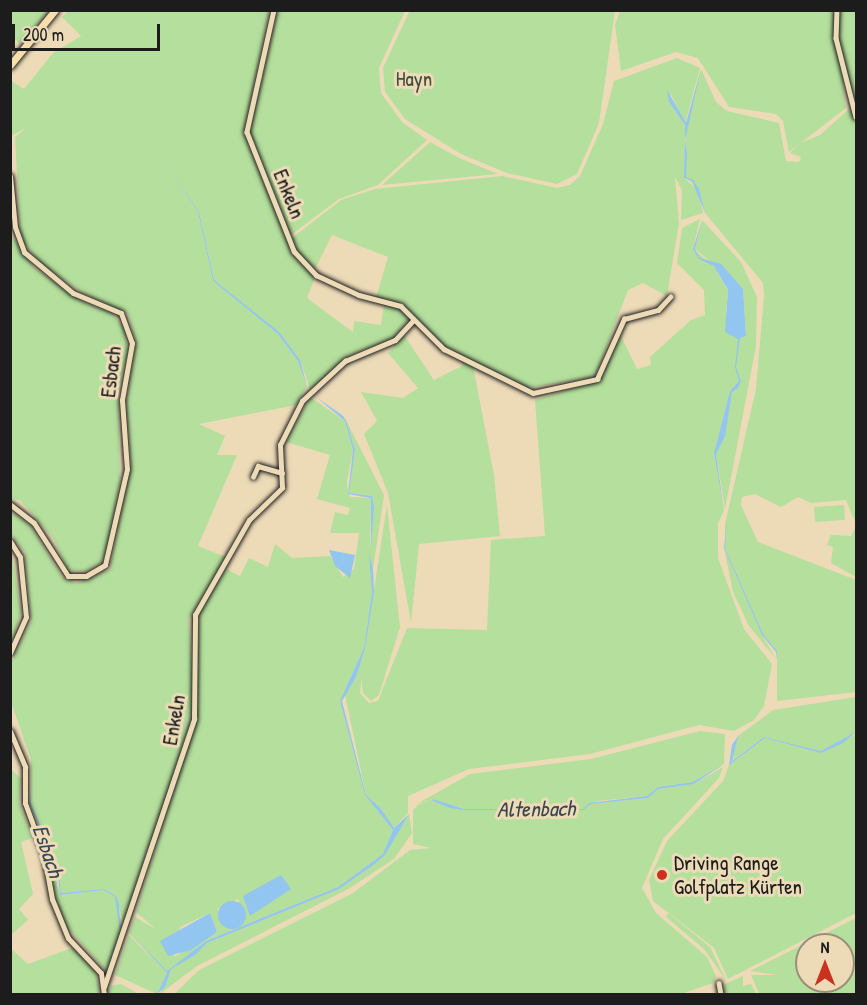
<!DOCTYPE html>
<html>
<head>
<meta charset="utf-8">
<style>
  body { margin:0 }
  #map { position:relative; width:867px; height:1005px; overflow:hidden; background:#eddbb8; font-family:"Patrick Hand",sans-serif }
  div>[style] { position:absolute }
  .green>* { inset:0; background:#b5df9c; transform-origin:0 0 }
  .water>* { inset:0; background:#92c5ef }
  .round { border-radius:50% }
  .roads { filter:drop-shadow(0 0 2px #1c1c1c) drop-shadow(0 0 2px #1c1c1c) }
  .minor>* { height:4.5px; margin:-2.25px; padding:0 2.25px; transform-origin:2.25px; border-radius:2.25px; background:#eddbb8 }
  .tertiary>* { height:5px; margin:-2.5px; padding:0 2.5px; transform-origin:2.5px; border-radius:2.5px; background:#eddbb8 }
  .primary>* { height:7px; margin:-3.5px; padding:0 3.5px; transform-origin:3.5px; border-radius:3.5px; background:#f8deab }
  .dots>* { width:16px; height:16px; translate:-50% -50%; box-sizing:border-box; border:3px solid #eddbb8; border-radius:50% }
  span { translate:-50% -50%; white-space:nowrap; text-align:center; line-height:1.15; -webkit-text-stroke:6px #eddbb8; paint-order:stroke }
  .park-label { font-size:21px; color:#424d3c }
  .street-label { font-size:21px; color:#1c1c1c }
  .poi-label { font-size:21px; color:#1c1c1c }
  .left { translate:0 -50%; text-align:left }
  .water-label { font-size:22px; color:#3a4651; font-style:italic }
  .frame { position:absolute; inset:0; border:12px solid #1c1c1c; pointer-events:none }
  .north { position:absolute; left:795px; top:933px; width:60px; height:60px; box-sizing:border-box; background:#eddbb8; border:2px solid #998f7a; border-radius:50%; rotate:0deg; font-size:16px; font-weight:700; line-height:24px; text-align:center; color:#1c1c1c }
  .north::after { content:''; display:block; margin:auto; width:21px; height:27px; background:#c8321e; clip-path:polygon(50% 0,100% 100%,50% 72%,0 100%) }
  .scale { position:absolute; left:12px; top:24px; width:148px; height:27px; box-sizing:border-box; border:3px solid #1c1c1c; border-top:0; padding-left:8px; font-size:18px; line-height:21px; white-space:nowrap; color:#1c1c1c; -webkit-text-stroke:4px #eddbb8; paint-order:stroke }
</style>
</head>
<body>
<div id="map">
  <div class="green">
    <div style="clip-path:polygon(410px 10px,615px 11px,599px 123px,577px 174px,557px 184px,507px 173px,461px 154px,405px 119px,385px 92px,383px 68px)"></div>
    <div style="clip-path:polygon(10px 11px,11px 10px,49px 11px,19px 44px,11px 34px)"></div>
    <div style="clip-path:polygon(68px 11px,269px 11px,244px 134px,291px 251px,315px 277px,307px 298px,353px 332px,354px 321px,381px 325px,384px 304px,403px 308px,409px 318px,396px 337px,350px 355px,310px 389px,300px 360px,279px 333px,214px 280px,199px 212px,167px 166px,198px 212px,213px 281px,278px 334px,298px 361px,307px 386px,296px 405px,199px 424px,225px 436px,217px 455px,237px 455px,198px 546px,226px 557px,189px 619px,194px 701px,190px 723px,125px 930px,116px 896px,104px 889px,61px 893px,58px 865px,31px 804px,31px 759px,11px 702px,11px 663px,31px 621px,25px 553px,11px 534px,10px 511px,30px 525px,62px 577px,76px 583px,94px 577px,110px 569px,131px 462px,126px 403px,136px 342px,128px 314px,83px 293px,41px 264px,23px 242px,20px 229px,15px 137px,26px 128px,11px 136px,10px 80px,24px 89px,53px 53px,81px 36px,62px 17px)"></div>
    <div style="clip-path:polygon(278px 11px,405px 11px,379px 68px,381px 93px,402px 122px,427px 140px,378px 185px,339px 199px,291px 235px,250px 131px)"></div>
    <div style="clip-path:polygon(620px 11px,834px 11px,846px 108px,789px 152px,783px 121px,776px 114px,729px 107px,698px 58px,676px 52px,621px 71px,615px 25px)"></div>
    <div style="clip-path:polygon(839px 11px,856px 11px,856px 110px,838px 38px)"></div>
    <div style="clip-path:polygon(677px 58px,700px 68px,685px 124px,671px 94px,669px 102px,685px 125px,684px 178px,697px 189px,703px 213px,681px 220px,682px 190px,675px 177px,679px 223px,667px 296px,643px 283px,628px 290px,595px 377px,527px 388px,445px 347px,404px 305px,376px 298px,388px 257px,332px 235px,314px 271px,295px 249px,292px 238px,341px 200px,375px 189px,502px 176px,557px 188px,570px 185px,580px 176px,603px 124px,614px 81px)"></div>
    <div style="clip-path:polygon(701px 69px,716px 102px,727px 111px,779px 123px,786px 161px,799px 162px,801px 157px,790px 153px,800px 143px,820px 135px,850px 108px,856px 121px,856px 524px,846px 500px,811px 503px,798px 497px,781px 507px,755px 494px,742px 497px,741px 505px,758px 542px,856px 580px,856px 692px,777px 701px,777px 651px,763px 634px,725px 548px,725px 524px,756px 389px,764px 296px,763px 283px,705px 213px,699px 189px,685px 177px,686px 125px)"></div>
    <div style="clip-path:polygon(430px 142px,459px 158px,498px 174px,382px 185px)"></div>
    <div style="clip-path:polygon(700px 219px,693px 249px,714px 266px,728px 291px,726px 312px,738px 338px,739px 381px,730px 391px,714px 453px,724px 511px,718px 523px,718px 558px,744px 629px,772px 664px,764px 706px,754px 720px,734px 731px,699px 725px,590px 754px,469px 769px,408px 796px,408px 813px,394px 828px,366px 795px,344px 690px,356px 677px,365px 649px,360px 693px,369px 703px,378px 701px,407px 628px,487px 630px,491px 540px,545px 536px,535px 400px,598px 381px,620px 334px,637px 369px,651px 365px,650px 357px,691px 320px,705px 315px,704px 290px,677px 263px,682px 228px)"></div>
    <div style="clip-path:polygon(702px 220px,741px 262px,757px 297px,756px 346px,725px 509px,716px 454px,732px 392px,741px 381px,736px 367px,740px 337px,746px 336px,743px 289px,695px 249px)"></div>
    <div style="clip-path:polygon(10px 233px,33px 267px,83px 302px,113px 314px,125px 330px,128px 352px,118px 392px,120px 484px,107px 549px,102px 562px,87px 571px,68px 570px,53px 538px,20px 500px,11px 498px)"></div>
    <div style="clip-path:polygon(404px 335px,434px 380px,462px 366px,462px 361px,473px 366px,494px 475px,500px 536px,419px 544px,411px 623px,388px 493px,364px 434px,377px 421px,361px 392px,403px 398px,418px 388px,388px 353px)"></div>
    <div style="clip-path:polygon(evenodd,310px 397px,345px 421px,353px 450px,347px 481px,348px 494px,351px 497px,371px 498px,370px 548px,374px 507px,372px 496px,349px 493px,355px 450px,346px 420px,384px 495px,373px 569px,370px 559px,372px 592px,364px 648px,340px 701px,365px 795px,393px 830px,383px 854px,338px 887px,206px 941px,167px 972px,129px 933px,135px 917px,156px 929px,136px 912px,195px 725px,200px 612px,226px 569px,240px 576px,249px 558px,268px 567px,275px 544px,292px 558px,330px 556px,343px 577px,354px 569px,359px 533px,330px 533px,335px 512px,348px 515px,350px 508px,317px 499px,330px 455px,286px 442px,310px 397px,238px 899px,244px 922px,237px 926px,217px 909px,238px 899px,310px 397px,210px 913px,217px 932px,174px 957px,180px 927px,210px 913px)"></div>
    <div style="clip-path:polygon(387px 505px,400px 627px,379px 695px,371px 701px,363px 693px,361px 675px)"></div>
    <div style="left:844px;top:505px;width:15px;height:30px;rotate:86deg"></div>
    <div style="clip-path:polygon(856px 526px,856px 577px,831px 563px,833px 547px,827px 545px,831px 535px,851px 536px)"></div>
    <div style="clip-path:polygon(11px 547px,21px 613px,11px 644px,12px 590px)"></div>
    <div style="clip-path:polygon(724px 548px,762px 635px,776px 659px,749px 626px,733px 592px)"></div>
    <div style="clip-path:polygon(856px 697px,856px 732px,842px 742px,821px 751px,764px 737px,731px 761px,738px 736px,773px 710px)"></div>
    <div style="clip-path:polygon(700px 731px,725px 734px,724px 764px,693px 782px,658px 787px,647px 796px,597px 801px,584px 809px,464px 809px,433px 799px,417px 804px,470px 774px,591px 759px)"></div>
    <div style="clip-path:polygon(856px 734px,856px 913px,728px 979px,714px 948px,653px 901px,649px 880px,667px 841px,723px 781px,729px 765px,765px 738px,821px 753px)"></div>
    <div style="clip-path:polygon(723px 767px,719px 778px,663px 839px,642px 888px,656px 913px,707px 957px,716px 976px,713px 983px,681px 994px,174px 994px,199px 970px,353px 893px,410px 850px,431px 848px,413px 844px,413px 810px,418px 805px,430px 800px,464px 810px,584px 810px,590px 804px,648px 798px,658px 789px,694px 784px)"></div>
    <div style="clip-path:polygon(10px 768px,21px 779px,19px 803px,33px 838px,21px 842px,33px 894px,19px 909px,28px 920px,11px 935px)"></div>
    <div style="clip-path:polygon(409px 814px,412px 833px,394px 859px,350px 888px,197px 966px,160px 994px,171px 969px,207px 943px,339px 889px,372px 866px)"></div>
    <div style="clip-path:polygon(50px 854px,60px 895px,104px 890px,115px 897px,124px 932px,109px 974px,67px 927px,54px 895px)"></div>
    <div style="clip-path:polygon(668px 913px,710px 947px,726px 980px,704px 949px,666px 917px)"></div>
    <div style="clip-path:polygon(evenodd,856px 918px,856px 994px,759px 994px,751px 975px,777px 975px,750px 971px,856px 918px,807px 945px,843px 945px,843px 981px,807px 981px,807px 945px)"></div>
    <div style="clip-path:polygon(129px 935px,167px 973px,157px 994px,115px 975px)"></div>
    <div style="clip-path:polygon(10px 948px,28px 964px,72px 948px,95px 970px,100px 994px,11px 994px)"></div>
    <div style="clip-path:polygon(743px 976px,743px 986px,751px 984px,756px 994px,723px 994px,725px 984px)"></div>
    <div style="clip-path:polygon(121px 984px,139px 994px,108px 994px,111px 986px)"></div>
  </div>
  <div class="water">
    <div style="clip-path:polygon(701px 69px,685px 140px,687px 154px,686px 177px,693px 180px,699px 189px,705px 213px,692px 181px,684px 178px,685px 125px,669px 102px,667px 90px,686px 123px)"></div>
    <div style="clip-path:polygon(167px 165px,199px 212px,214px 280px,279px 332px,300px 360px,307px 386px,298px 361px,278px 334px,213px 281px,198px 212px)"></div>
    <div style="clip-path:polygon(702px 220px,695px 249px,700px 258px,721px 264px,743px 289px,746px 336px,740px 338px,736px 367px,741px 381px,738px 388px,732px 392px,725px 436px,716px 454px,724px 511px,714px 453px,730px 391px,739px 381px,735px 367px,738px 339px,725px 332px,728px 290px,714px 266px,699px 259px,693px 249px)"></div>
    <div style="clip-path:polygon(316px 397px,342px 415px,346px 420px,355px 450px,349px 493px,372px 496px,374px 507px,371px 548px,371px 498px,348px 494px,353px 450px,345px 421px)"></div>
    <div style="clip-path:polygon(727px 519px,725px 548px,763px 634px,777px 651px,777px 660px,776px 652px,762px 635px,724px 548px)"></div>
    <div style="clip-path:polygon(329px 550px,355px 555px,350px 578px,335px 566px)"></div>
    <div style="clip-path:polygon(369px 553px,373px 569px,374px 592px,365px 649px,356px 677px,342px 701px,366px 795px,380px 808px,394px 828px,409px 814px,385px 855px,372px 866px,339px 889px,207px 943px,195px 955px,171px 969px,165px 987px,157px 994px,167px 973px,129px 933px,167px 971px,206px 941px,338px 887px,383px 854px,393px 830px,365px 795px,340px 701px,364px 648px,372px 592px)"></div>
    <div style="clip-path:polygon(856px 732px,843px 743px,821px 753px,765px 738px,729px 765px,732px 745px,738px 736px,732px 761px,764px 737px,821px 751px)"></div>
    <div style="clip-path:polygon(724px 764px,694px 784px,658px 789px,648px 798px,590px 804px,584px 810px,464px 810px,450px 808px,431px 800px,412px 808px,433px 799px,464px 809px,583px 809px,589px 803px,647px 796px,658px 787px,693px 782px)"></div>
    <div style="clip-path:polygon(31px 788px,31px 804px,58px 865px,61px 893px,104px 889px,116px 896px,119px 904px,120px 924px,124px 932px,119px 925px,115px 897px,104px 890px,60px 895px,57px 865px,30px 805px)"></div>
    <div style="clip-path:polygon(281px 875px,291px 889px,250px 916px,243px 896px)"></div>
    <div class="round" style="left:218px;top:901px;width:28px;height:28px"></div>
    <div style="clip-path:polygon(210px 913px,217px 932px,191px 950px,168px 956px,160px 941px)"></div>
  </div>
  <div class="roads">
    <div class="minor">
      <div style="left:274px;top:10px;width:125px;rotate:102.5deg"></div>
      <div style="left:247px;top:132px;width:128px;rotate:68.4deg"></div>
      <div style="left:294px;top:251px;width:33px;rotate:47deg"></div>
      <div style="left:316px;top:275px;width:47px;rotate:24.9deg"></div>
      <div style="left:359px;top:295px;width:43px;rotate:14.7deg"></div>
      <div style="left:401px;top:306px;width:61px;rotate:45deg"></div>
      <div style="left:444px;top:349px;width:99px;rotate:26.3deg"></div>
      <div style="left:533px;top:393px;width:66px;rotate:-12.3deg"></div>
      <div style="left:597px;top:379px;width:66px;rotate:-65.8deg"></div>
      <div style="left:624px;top:319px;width:35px;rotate:-15deg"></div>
      <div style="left:658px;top:310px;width:18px;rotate:-47deg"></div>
      <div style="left:837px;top:10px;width:28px;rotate:92deg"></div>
      <div style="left:836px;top:38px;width:81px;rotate:75.8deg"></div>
      <div style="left:253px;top:477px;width:12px;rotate:-66deg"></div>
      <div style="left:258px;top:466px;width:25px;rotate:16deg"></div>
      <div style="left:719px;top:983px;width:11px;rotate:80deg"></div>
      <div style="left:104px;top:987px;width:283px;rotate:-71.4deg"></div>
      <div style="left:194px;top:719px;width:104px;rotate:-89.4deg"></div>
      <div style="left:195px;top:615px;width:109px;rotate:-60.4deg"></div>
      <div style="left:249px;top:520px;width:46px;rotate:-44.1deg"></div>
      <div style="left:282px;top:488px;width:43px;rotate:-92.7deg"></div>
      <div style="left:280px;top:445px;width:49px;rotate:-63.4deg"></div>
      <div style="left:302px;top:401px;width:59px;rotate:-42.9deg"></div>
      <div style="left:345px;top:361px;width:54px;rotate:-22.8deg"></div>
      <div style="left:395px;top:340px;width:26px;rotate:-47deg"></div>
    </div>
    <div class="tertiary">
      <div style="left:10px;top:176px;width:51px;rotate:84.4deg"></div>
      <div style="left:15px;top:227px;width:27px;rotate:70deg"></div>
      <div style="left:24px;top:252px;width:64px;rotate:39.9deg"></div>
      <div style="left:73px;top:293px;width:52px;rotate:22.6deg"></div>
      <div style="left:121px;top:313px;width:32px;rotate:70deg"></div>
      <div style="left:132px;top:343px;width:58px;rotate:100deg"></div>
      <div style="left:122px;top:400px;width:69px;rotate:85.9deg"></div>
      <div style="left:127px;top:469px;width:98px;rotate:102.9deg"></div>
      <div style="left:105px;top:565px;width:22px;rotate:150deg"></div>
      <div style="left:86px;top:576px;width:18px;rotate:180deg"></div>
      <div style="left:68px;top:576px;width:63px;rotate:-122.7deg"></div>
      <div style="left:34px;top:523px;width:31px;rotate:-142deg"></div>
      <div style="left:10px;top:541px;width:19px;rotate:58deg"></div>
      <div style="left:20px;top:557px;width:60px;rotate:84.3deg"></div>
      <div style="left:26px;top:617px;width:39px;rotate:114deg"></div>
      <div style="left:10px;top:731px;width:39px;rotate:67deg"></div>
      <div style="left:25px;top:767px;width:36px;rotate:90deg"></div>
      <div style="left:25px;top:803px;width:55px;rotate:69.9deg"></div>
      <div style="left:44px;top:855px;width:45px;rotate:79.7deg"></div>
      <div style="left:52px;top:899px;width:42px;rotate:67.7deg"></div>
      <div style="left:68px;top:938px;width:48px;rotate:46.7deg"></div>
      <div style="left:101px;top:973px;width:21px;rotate:82deg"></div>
    </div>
    <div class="primary">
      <div style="left:10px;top:65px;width:71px;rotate:-50.7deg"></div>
    </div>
  </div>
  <div class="dots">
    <div style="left:662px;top:875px;background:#c8321e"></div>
  </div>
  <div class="park-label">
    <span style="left:414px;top:79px">Hayn</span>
  </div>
  <div class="street-label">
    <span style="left:289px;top:194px;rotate:68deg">Enkeln</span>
    <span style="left:111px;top:372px;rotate:-83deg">Esbach</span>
    <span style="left:174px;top:720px;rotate:-80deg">Enkeln</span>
  </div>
  <div class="poi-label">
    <span class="left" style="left:674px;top:875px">Driving Range<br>Golfplatz Kürten</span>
  </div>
  <div class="water-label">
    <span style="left:536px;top:809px;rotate:-1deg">Altenbach</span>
    <span style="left:48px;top:851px;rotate:71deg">Esbach</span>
  </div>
  <div class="frame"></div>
  <div class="north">N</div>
  <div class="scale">200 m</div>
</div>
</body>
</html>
